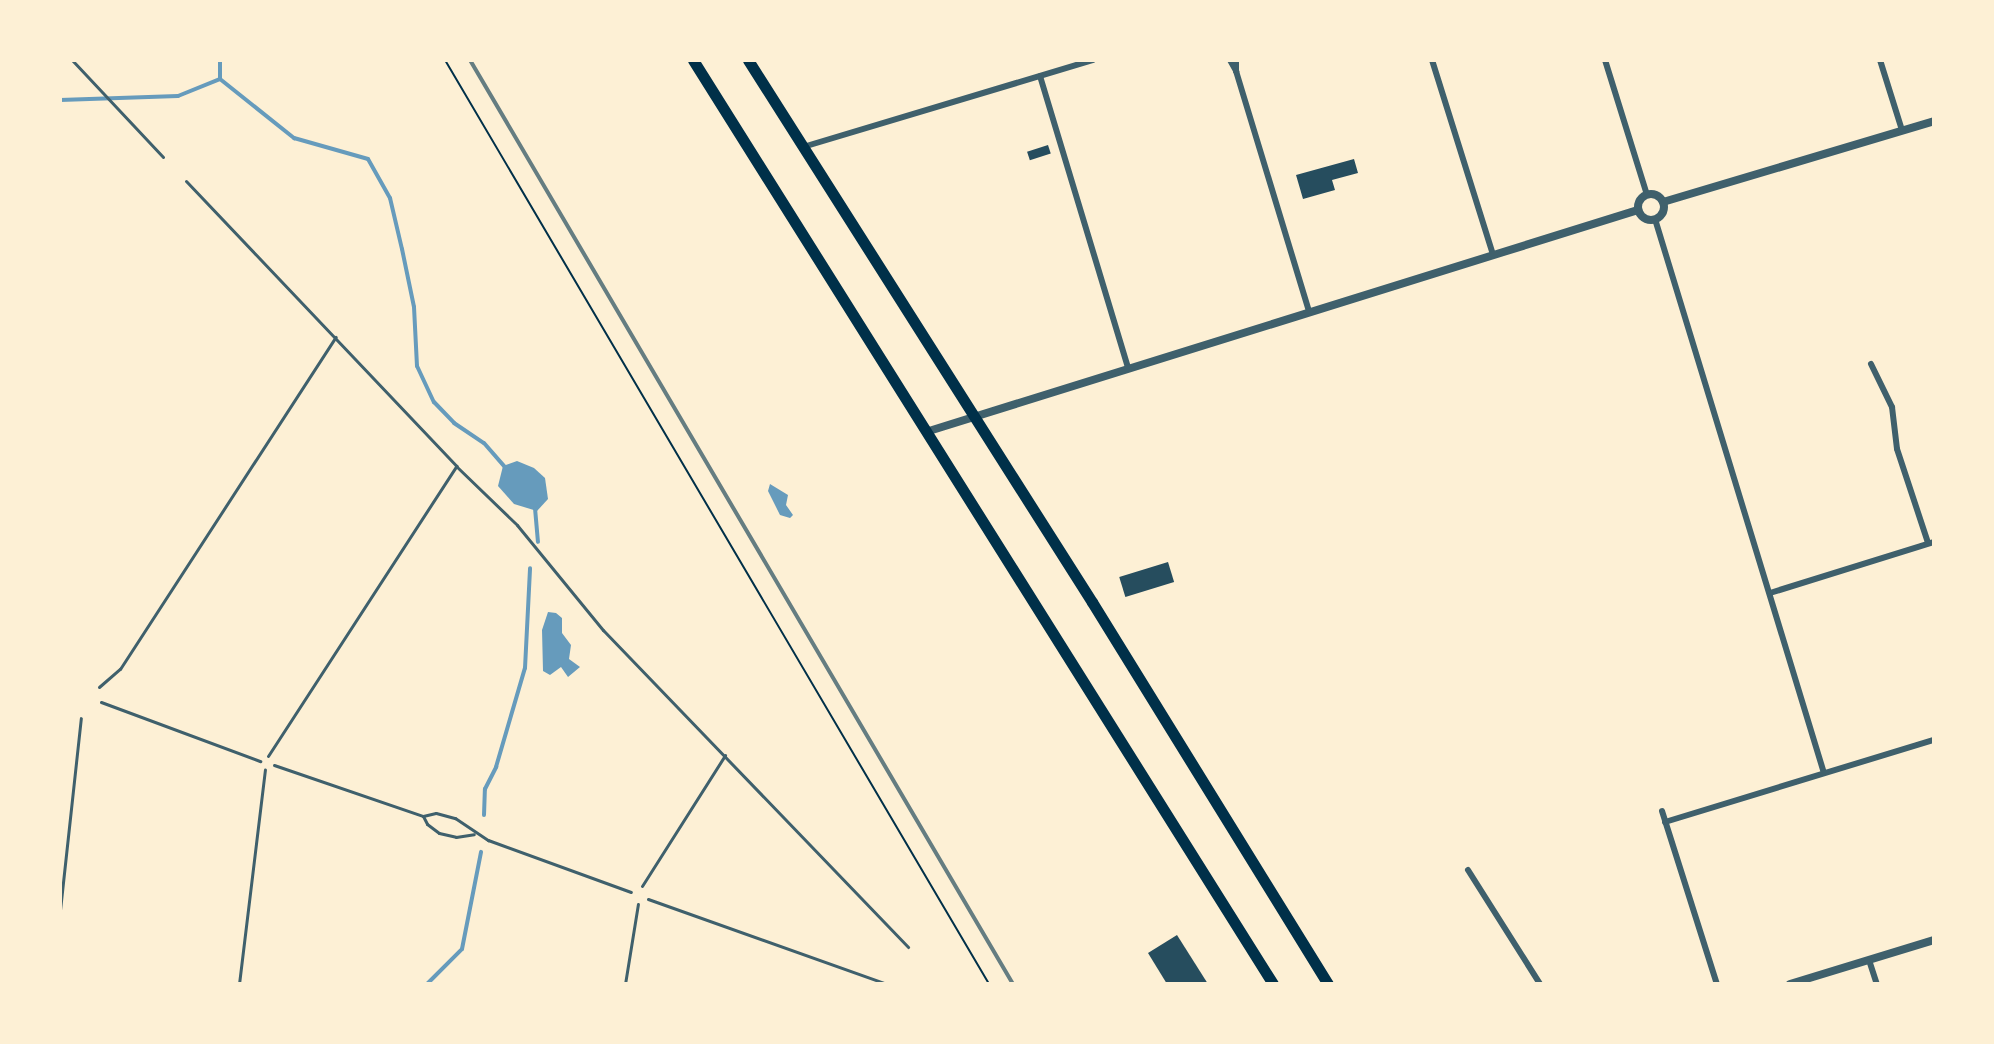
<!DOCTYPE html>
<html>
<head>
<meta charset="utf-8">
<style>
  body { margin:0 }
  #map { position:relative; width:1994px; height:1044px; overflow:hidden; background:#fdf0d5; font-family:"Space Grotesk",sans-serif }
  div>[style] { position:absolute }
  .water>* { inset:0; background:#669bbc }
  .stream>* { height:4px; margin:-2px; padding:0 2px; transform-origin:2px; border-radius:2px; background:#669bbc }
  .building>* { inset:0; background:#264d5e; transform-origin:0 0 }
  .path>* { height:2px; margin:-1px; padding:0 1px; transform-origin:1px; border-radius:1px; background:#003049 }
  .service>* { height:3px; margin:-1.5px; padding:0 1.5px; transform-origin:1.5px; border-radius:1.5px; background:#3f606c }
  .minor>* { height:6px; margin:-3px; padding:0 3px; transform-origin:3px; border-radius:3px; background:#3f606c }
  .tertiary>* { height:8px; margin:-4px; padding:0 4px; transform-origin:4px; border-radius:4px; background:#3f606c }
  .tertiary>.ring { margin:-4px; padding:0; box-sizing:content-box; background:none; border:8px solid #3f606c; border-radius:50% }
  .trunk>* { height:11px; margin:-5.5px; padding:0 5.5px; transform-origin:5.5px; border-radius:5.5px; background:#003049 }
  .rail>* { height:4px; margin:-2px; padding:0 2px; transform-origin:2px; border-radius:2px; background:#657d81 }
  span { translate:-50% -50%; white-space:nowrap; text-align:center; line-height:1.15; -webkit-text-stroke:8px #fdf0d5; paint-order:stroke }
  .frame { position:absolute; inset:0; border:62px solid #fdf0d5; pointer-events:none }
</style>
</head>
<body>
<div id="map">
  <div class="water">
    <div style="clip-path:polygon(517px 461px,534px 468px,545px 478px,548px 499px,537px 511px,514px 504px,498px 486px,503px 466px)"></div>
    <div style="clip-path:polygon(770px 484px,788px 495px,786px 505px,793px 515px,790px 518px,780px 515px,768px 491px)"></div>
    <div style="clip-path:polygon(548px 612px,556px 613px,562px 618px,562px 633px,571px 645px,569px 659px,580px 667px,568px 677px,561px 667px,550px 675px,543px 671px,542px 630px)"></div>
  </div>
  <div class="stream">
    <div style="left:220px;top:60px;width:19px;rotate:90deg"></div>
    <div style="left:60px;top:100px;width:118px;rotate:-1.9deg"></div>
    <div style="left:178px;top:96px;width:45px;rotate:-22deg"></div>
    <div style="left:220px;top:79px;width:95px;rotate:38.6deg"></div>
    <div style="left:294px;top:138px;width:77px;rotate:15.8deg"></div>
    <div style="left:368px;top:159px;width:45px;rotate:60.6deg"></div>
    <div style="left:390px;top:198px;width:52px;rotate:76.8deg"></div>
    <div style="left:402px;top:249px;width:59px;rotate:78.3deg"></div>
    <div style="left:414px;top:307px;width:59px;rotate:87.1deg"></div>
    <div style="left:417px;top:366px;width:40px;rotate:65deg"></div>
    <div style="left:434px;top:402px;width:29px;rotate:46deg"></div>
    <div style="left:454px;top:423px;width:36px;rotate:34deg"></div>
    <div style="left:484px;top:443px;width:35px;rotate:49deg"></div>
    <div style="left:535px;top:508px;width:34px;rotate:85deg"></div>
    <div style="left:484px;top:815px;width:26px;rotate:-88deg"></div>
    <div style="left:485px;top:789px;width:25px;rotate:-63deg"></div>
    <div style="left:496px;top:767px;width:103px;rotate:-73.7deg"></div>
    <div style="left:525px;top:668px;width:100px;rotate:-87.1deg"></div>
    <div style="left:427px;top:984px;width:49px;rotate:-45deg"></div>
    <div style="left:462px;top:949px;width:99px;rotate:-78.9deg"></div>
  </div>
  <div class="building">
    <div style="left:1048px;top:145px;width:9px;height:22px;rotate:72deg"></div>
    <div style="clip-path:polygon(1354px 159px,1358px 173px,1332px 180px,1335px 190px,1303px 199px,1296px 175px)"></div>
    <div style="left:1168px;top:562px;width:21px;height:51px;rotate:73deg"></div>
    <div style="clip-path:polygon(1177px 935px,1208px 984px,1167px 984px,1148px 953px)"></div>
  </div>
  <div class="path">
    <div style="left:445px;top:60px;width:1072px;rotate:59.51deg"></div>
  </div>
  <div class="service">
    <div style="left:72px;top:60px;width:133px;rotate:46.8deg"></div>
    <div style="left:186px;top:181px;width:393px;rotate:46.5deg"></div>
    <div style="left:456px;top:466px;width:85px;rotate:44deg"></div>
    <div style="left:517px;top:525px;width:136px;rotate:50.7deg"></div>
    <div style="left:603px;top:630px;width:440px;rotate:46.1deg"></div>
    <div style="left:99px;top:687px;width:28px;rotate:-41deg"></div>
    <div style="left:120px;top:669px;width:396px;rotate:-57deg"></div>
    <div style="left:101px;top:702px;width:170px;rotate:20.4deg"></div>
    <div style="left:268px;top:756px;width:346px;rotate:-57deg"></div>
    <div style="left:274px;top:765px;width:157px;rotate:18.9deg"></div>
    <div style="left:423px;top:816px;width:13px;rotate:-13deg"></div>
    <div style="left:436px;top:813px;width:20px;rotate:15deg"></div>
    <div style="left:455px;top:818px;width:40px;rotate:34deg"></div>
    <div style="left:488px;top:840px;width:152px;rotate:20deg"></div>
    <div style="left:423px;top:816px;width:9px;rotate:63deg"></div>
    <div style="left:427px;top:824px;width:15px;rotate:37deg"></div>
    <div style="left:439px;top:833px;width:17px;rotate:13deg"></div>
    <div style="left:456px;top:837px;width:18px;rotate:-9deg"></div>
    <div style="left:642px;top:886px;width:155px;rotate:-57.6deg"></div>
    <div style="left:648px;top:899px;width:254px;rotate:19.6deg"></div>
    <div style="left:60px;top:910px;width:193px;rotate:-83.8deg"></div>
    <div style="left:239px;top:984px;width:216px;rotate:-83.1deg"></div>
    <div style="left:625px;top:984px;width:81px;rotate:-80.8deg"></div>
  </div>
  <div class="minor">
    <div style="left:1230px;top:60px;width:13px;rotate:61deg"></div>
    <div style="left:1236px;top:60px;width:11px;rotate:90deg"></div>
    <div style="left:1236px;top:71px;width:252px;rotate:73.1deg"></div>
    <div style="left:1432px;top:60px;width:204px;rotate:72.6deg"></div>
    <div style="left:1605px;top:60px;width:141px;rotate:72.7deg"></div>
    <div style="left:1880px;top:60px;width:73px;rotate:72.6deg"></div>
    <div style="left:1040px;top:76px;width:304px;rotate:73.2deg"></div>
    <div style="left:803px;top:147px;width:303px;rotate:-16.7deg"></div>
    <div style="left:1655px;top:219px;width:579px;rotate:73.04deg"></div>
    <div style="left:1871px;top:364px;width:48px;rotate:64deg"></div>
    <div style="left:1892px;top:407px;width:42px;rotate:83.2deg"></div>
    <div style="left:1897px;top:449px;width:99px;rotate:71.7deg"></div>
    <div style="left:1770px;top:593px;width:172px;rotate:-17.3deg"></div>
    <div style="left:1662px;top:811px;width:182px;rotate:72.4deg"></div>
    <div style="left:1665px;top:822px;width:281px;rotate:-17deg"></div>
    <div style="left:1468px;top:870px;width:135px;rotate:57.7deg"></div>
    <div style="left:1869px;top:960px;width:25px;rotate:72deg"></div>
  </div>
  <div class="tertiary">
    <div class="ring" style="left:1638px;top:194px;width:18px;height:18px"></div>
    <div style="left:1663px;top:202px;width:283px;rotate:-16.6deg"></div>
    <div style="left:929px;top:431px;width:743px;rotate:-17.31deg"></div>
    <div style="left:1790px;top:984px;width:151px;rotate:-17deg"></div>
  </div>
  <div class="trunk">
    <div style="left:693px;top:60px;width:1091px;rotate:57.88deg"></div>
    <div style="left:748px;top:60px;width:642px;rotate:57.6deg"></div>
    <div style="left:1092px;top:602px;width:449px;rotate:58.3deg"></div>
  </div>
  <div class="rail">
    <div style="left:470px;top:60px;width:1072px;rotate:59.56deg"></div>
  </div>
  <div class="frame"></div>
</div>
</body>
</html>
